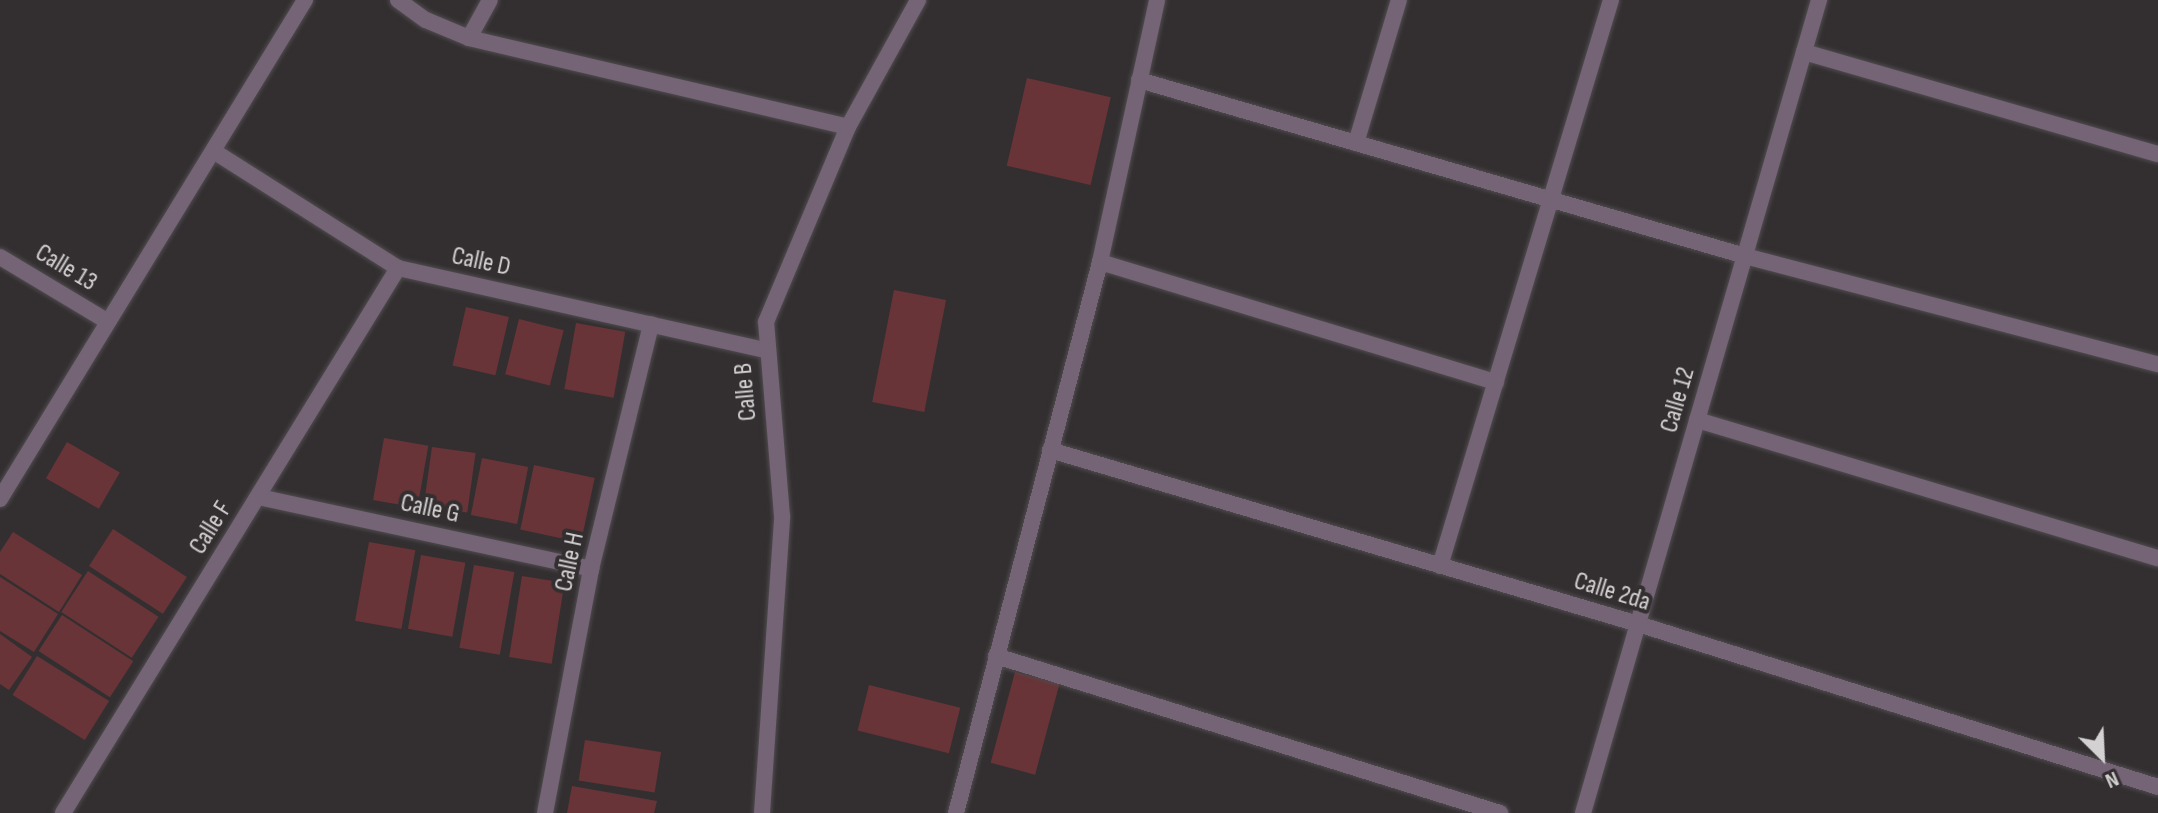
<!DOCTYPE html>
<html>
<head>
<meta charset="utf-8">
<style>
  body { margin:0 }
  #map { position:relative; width:2158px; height:813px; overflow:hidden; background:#332f31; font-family:"Sofia Sans Condensed",sans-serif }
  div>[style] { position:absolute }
  .building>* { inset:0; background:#693437; transform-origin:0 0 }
  .roads { filter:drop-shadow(0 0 2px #504c4e) drop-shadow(0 0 2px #504c4e) }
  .lane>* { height:16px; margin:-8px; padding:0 8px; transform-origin:8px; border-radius:8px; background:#746476 }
  .street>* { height:16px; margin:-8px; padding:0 8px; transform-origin:8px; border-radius:8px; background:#746476 }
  span { translate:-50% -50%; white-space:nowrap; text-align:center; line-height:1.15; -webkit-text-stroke:8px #332f31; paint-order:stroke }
  .street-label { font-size:26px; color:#d4d1d2 }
  .north { position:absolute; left:2062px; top:717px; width:80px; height:80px; -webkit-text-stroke:6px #332f31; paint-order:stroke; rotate:156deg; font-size:22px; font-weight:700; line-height:32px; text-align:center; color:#d4d1d2 }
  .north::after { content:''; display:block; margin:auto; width:28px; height:36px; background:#d4d1d2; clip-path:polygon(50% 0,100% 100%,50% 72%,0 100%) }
</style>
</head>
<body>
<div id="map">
  <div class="building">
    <div style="left:1027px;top:78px;width:86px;height:90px;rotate:13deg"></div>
    <div style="left:894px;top:290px;width:53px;height:114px;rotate:11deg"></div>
    <div style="left:466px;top:307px;width:44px;height:60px;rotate:13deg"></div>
    <div style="left:519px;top:319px;width:46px;height:57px;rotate:14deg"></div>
    <div style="left:576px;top:323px;width:50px;height:67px;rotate:10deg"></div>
    <div style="left:384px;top:438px;width:45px;height:63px;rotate:10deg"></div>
    <div style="left:67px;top:442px;width:61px;height:42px;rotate:30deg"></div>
    <div style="left:432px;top:447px;width:44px;height:60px;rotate:8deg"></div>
    <div style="left:482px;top:458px;width:47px;height:58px;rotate:11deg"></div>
    <div style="left:534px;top:465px;width:62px;height:66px;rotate:12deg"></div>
    <div style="left:113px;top:529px;width:88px;height:44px;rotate:33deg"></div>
    <div style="clip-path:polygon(13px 532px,82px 575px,59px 612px,0 574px,0 552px)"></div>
    <div style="left:369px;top:542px;width:47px;height:80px;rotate:10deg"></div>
    <div style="left:421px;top:555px;width:45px;height:75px;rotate:10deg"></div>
    <div style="left:474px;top:565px;width:41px;height:84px;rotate:10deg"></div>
    <div style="left:88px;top:571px;width:84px;height:49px;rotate:33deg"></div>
    <div style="left:522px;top:576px;width:43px;height:82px;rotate:9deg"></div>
    <div style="clip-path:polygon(0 577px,58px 614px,34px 652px,0 631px)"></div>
    <div style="left:62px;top:615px;width:85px;height:43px;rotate:33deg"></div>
    <div style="clip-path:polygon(0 634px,32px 657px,9px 690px,0 684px)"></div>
    <div style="left:37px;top:656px;width:85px;height:46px;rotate:32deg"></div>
    <div style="left:1015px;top:672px;width:46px;height:94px;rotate:15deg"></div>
    <div style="left:869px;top:685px;width:94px;height:47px;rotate:14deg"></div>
    <div style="left:585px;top:740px;width:77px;height:41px;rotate:9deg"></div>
    <div style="clip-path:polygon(572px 786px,657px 801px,654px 813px,567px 813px)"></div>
  </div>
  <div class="roads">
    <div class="lane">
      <div style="left:469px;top:38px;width:43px;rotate:-61.1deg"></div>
    </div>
    <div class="street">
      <div style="left:398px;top:0;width:34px;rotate:36deg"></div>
      <div style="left:426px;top:20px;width:47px;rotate:22.7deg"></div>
      <div style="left:469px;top:38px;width:389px;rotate:13.2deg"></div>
      <div style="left:1804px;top:52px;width:368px;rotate:16.1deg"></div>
      <div style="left:1139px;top:80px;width:631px;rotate:16.19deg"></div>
      <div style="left:1745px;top:256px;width:427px;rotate:14.7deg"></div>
      <div style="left:1356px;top:143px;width:149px;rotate:-73.3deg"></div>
      <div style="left:215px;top:152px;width:217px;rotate:32.4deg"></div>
      <div style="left:398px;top:268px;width:377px;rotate:12.6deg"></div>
      <div style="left:0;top:257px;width:125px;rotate:30.9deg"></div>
      <div style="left:1100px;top:262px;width:414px;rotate:16.9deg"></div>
      <div style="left:1697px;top:420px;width:481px;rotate:16.7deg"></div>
      <div style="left:1050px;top:450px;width:613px;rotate:16.48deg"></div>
      <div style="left:1638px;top:624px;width:545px;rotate:17.4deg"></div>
      <div style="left:259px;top:497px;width:340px;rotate:12.2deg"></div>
      <div style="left:0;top:499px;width:585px;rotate:-58.57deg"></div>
      <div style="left:1440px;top:566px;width:591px;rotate:-73.19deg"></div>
      <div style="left:996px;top:656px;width:528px;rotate:17.3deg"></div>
      <div style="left:63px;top:813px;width:640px;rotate:-58.42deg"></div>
      <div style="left:545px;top:813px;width:248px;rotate:-79.3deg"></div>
      <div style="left:591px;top:569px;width:252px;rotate:-76.2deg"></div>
      <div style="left:762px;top:813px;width:298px;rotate:-86.1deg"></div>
      <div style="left:782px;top:516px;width:195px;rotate:-94.7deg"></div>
      <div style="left:766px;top:322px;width:212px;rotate:-67.2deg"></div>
      <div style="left:848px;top:127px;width:145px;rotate:-61.1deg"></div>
      <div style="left:956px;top:813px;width:570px;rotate:-75.35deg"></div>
      <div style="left:1100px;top:262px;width:268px;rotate:-77.7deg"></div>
      <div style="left:1583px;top:813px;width:847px;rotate:-73.81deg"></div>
    </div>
  </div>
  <div class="street-label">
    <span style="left:481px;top:262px;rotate:12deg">Calle D</span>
    <span style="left:66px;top:268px;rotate:31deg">Calle 13</span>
    <span style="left:746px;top:392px;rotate:-95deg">Calle B</span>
    <span style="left:1678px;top:400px;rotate:-74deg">Calle 12</span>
    <span style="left:430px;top:509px;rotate:12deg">Calle G</span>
    <span style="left:211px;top:528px;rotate:-58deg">Calle F</span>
    <span style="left:570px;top:562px;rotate:-78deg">Calle H</span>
    <span style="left:1612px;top:592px;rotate:17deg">Calle 2da</span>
  </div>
  <div class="north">N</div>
</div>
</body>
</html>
